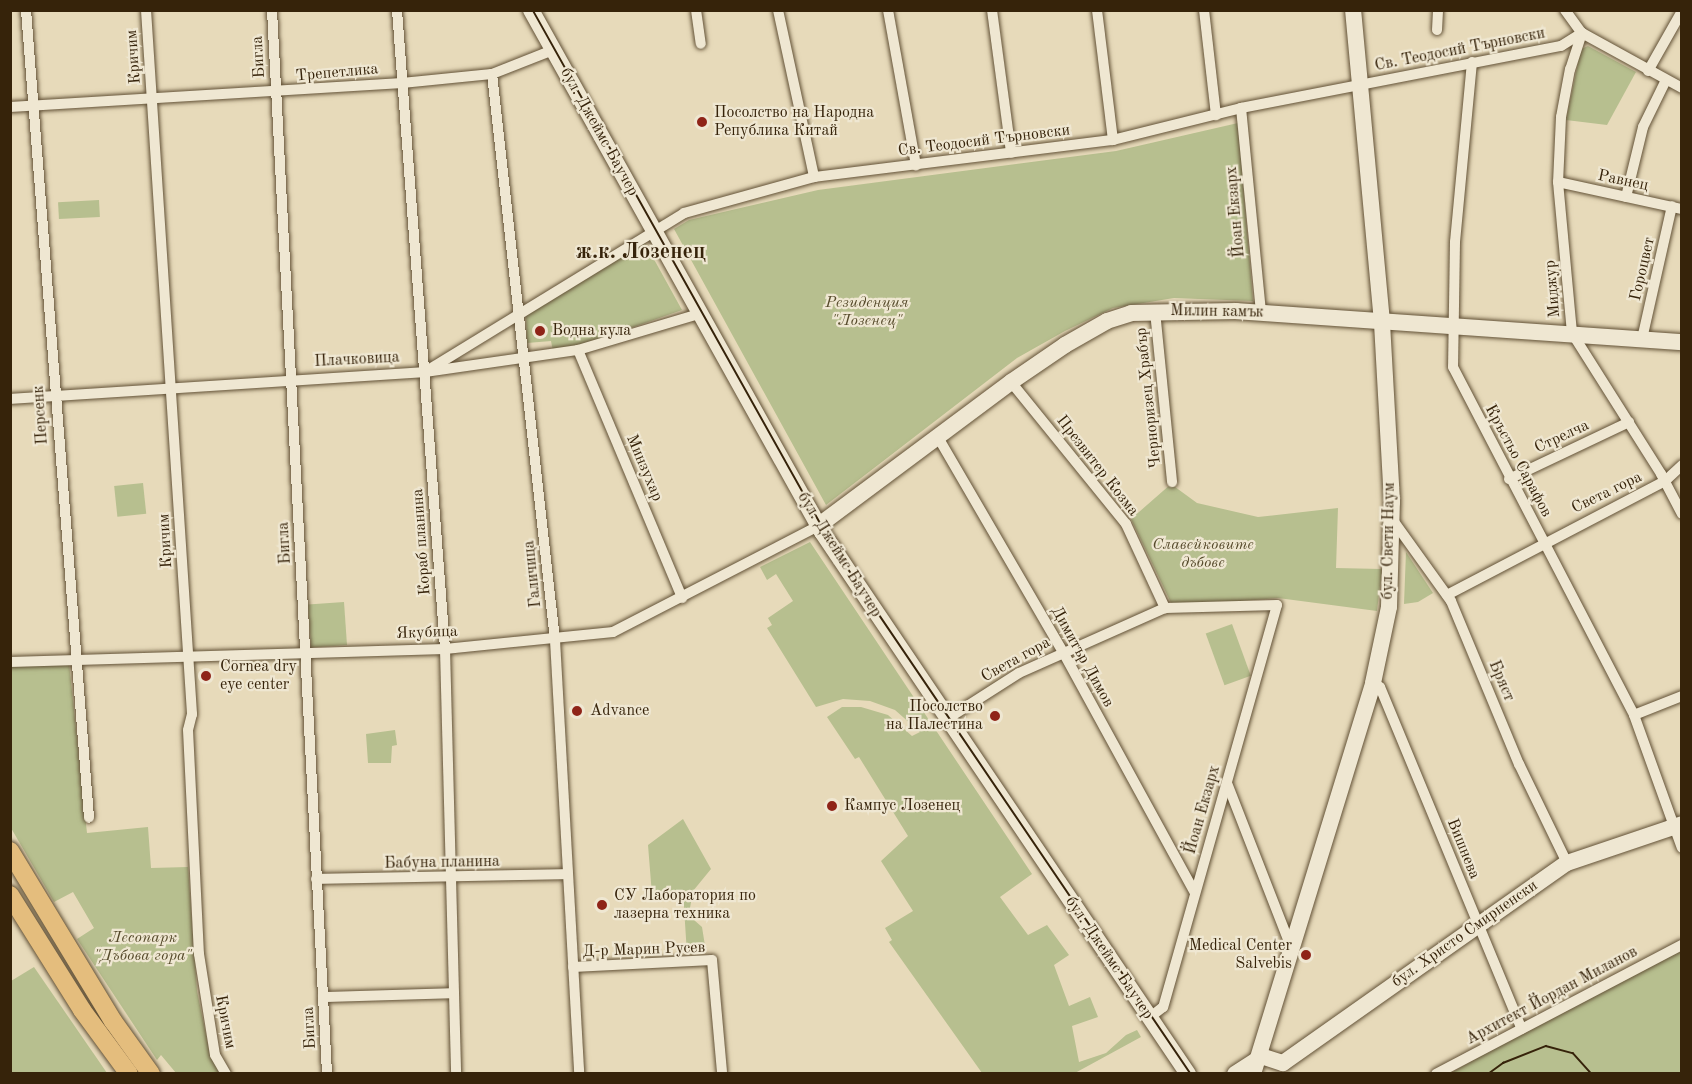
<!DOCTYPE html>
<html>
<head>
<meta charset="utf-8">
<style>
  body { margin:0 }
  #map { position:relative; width:1692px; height:1084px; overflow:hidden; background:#e7daba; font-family:"Old Standard TT",serif }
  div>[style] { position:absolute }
  .green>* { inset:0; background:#b7bf8f; transform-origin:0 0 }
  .roads { filter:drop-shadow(0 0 2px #625136) drop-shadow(0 0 2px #625136) }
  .street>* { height:10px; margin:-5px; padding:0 5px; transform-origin:5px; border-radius:5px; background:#efe7d2 }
  .secondary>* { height:16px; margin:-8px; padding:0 8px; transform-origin:8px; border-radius:8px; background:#efe7d2 }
  .primary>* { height:18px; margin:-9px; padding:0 9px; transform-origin:9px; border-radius:9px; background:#e4bd7d }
  .tram>* { height:1.5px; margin:-0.75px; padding:0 0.75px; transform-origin:0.75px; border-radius:0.75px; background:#36230a }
  .dots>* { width:16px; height:16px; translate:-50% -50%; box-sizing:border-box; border:3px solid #efe7d2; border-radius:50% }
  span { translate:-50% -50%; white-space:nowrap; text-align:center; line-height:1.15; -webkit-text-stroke:4.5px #efe7d2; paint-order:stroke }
  .street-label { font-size:16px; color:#36230a }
  .poi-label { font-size:16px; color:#36230a }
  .left { translate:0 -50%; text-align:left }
  .right { translate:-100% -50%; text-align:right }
  .park-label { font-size:16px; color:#564a2b; font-style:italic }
  .district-label { font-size:22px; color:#36230a; font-weight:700 }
  .frame { position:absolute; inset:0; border:12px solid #36230a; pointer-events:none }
</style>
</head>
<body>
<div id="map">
  <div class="green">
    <div style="clip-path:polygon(1588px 46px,1636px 72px,1607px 125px,1566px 120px,1581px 49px)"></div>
    <div style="clip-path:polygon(1238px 123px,1253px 301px,1174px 298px,1113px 308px,1065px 331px,1017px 358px,826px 505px,674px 229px,689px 220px,818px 190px,1116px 151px)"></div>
    <div style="left:99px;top:200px;width:17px;height:41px;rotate:87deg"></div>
    <div style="clip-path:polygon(645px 243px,682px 310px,577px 347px,553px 351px,551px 341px,527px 343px,526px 315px)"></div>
    <div style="left:143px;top:483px;width:31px;height:29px;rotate:84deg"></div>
    <div style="clip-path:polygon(1171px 484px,1197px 503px,1258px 517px,1338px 508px,1336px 568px,1382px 569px,1377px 611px,1278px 598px,1173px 607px,1131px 519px)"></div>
    <div style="clip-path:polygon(810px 542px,1032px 874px,1000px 897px,1028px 935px,1047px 925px,1069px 955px,1054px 965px,1069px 1006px,1090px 997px,1098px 1017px,1072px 1026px,1079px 1062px,1106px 1053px,1126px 1035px,1137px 1030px,1141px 1037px,1075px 1073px,982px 1073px,889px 942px,892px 940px,885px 928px,913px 911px,881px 861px,908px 836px,859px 757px,855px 759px,827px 717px,842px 707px,861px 707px,888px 715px,912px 736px,920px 732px,895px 710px,870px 701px,843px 699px,816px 707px,767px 628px,772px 625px,768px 618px,793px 601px,776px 574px,767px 580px,760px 567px)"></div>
    <div style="clip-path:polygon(1406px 552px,1433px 593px,1418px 602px,1404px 604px)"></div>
    <div style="left:344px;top:602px;width:43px;height:36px;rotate:86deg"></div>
    <div style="left:1232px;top:624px;width:55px;height:28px;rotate:70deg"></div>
    <div style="clip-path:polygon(69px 663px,87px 833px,148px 827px,151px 868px,188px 867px,197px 991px,210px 1054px,219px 1073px,176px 1073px,161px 1055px,157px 1060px,77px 939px,94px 928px,73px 892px,54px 902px,11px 828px,10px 666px)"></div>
    <div style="clip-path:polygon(395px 730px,397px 745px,392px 746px,391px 763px,368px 763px,366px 734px)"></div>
    <div style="clip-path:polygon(683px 819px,711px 869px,693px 891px,690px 908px,694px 920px,702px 927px,706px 952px,687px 954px,683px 892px,652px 895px,648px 845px)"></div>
    <div style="clip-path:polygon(1681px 951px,1681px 1073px,1449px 1074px,1484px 1054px)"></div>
    <div style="clip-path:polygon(34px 967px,107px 1073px,11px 1073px,11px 981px)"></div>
  </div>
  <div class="roads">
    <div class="street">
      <div style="left:26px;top:10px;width:810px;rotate:85.54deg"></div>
      <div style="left:146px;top:10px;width:706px;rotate:86.26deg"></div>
      <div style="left:192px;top:714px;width:16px;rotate:104deg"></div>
      <div style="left:188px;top:730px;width:224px;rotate:87.2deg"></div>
      <div style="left:199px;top:954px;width:102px;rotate:81deg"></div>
      <div style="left:215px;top:1055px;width:22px;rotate:60deg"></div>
      <div style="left:272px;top:10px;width:1065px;rotate:87.04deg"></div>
      <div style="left:397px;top:10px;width:641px;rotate:85.7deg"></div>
      <div style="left:445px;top:649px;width:425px;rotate:88.5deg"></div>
      <div style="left:696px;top:10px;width:34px;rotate:82deg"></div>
      <div style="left:778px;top:10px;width:171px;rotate:77.8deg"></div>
      <div style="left:888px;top:10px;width:158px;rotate:79.8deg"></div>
      <div style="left:992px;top:10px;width:144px;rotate:82.4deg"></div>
      <div style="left:1097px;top:10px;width:131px;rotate:83deg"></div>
      <div style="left:1204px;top:10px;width:106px;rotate:83.5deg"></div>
      <div style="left:1565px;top:10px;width:29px;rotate:54deg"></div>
      <div style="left:1582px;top:33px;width:114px;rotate:28.8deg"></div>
      <div style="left:1437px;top:30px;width:20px;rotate:-87deg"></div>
      <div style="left:1582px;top:33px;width:38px;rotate:108deg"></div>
      <div style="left:1570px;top:69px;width:49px;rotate:100.6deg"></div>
      <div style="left:1561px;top:117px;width:65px;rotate:92.6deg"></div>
      <div style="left:1558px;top:182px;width:152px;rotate:84.7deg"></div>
      <div style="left:1572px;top:333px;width:167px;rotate:57.7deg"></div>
      <div style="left:1661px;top:474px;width:45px;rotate:62.3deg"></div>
      <div style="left:1472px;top:62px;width:181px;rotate:95.4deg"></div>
      <div style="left:1455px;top:242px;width:125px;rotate:90.9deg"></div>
      <div style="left:1453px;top:367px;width:392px;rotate:62.5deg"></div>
      <div style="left:1634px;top:715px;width:141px;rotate:70.2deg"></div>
      <div style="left:1648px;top:71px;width:69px;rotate:-60.5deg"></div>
      <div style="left:492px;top:74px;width:569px;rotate:83.65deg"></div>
      <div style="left:555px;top:640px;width:435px;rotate:86.8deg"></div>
      <div style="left:10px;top:107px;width:393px;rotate:-3.5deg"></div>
      <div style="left:402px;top:83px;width:90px;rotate:-5.7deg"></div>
      <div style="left:492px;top:74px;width:66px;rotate:-21.5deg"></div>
      <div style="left:1241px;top:108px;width:205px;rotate:84.4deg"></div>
      <div style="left:1558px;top:182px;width:127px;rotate:12.3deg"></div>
      <div style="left:1626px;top:197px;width:72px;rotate:-76.3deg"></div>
      <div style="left:1643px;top:127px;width:52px;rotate:-63.9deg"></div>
      <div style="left:1155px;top:311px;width:172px;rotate:84.3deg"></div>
      <div style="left:1642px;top:339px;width:136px;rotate:-77.3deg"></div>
      <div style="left:578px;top:350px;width:269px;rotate:67.2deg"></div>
      <div style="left:425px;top:372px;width:304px;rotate:-31.5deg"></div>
      <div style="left:684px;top:213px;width:135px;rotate:-15.5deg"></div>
      <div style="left:814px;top:177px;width:301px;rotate:-7.1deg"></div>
      <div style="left:1113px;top:140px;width:132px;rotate:-14deg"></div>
      <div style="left:1241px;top:108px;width:326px;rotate:-11deg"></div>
      <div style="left:1561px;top:46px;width:25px;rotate:-32deg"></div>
      <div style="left:1011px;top:382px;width:183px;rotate:51deg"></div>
      <div style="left:1126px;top:524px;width:93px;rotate:65.1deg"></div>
      <div style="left:10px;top:399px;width:416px;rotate:-3.7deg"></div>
      <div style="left:425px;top:372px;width:155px;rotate:-8.2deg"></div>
      <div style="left:578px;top:350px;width:126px;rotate:-16.6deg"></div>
      <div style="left:939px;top:439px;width:246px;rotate:59.8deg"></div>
      <div style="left:1063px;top:652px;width:275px;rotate:61.3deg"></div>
      <div style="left:1509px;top:479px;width:133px;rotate:-25.4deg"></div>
      <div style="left:1392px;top:519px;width:101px;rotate:54.3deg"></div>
      <div style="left:1451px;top:601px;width:177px;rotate:67.4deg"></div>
      <div style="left:1519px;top:764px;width:110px;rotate:64.1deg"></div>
      <div style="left:1447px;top:595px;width:246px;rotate:-27.6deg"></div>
      <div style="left:1665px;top:481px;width:23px;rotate:-43deg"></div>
      <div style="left:10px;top:662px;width:435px;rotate:-1.7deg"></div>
      <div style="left:445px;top:649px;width:169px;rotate:-5.8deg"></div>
      <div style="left:613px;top:632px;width:231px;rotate:-27.3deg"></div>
      <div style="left:1373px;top:683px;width:8px;rotate:30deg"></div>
      <div style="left:1380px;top:687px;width:370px;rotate:67.5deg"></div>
      <div style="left:1634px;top:715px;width:52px;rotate:-21.6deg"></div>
      <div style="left:947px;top:719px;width:85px;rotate:-32.6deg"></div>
      <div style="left:1019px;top:673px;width:160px;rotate:-24deg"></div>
      <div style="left:1165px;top:608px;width:112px;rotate:-1.5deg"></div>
      <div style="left:1277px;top:605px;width:418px;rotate:105.8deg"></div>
      <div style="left:1163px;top:1007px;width:16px;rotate:142deg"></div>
      <div style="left:1227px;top:783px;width:179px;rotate:68.7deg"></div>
      <div style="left:316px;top:879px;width:252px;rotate:-1.1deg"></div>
      <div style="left:573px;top:967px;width:139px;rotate:-2.9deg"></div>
      <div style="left:712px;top:960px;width:112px;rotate:84.9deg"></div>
      <div style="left:323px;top:997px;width:131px;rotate:-1.7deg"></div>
      <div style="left:1436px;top:1074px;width:278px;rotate:-27.7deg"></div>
    </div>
    <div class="secondary">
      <div style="left:531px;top:10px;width:598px;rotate:60.86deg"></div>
      <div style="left:822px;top:532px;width:654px;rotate:55.97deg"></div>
      <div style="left:818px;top:526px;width:241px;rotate:-36.7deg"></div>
      <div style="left:1011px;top:382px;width:65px;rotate:-34.4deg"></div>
      <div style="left:1065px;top:345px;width:48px;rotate:-29.7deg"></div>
      <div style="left:1107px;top:321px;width:25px;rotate:-18deg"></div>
      <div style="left:1131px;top:313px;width:105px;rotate:-1.1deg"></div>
      <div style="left:1236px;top:311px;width:447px;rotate:4deg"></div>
      <div style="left:1261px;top:1056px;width:23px;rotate:18deg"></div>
      <div style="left:1283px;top:1063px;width:347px;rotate:-35.2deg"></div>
      <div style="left:1567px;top:863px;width:121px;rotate:-18.7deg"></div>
      <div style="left:1235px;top:1074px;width:31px;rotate:-33deg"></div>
      <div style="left:1253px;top:1074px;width:409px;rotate:-72.9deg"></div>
      <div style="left:1373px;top:683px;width:78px;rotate:-78.1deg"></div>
      <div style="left:1389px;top:607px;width:105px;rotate:-88.4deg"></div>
      <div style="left:1392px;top:502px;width:180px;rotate:-93.2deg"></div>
      <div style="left:1382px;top:322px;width:313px;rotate:-95.3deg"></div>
    </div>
    <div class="primary">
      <div style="left:10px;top:851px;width:199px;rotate:58.8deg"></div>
      <div style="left:113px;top:1021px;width:65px;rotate:54.4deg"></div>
      <div style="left:10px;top:895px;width:136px;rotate:57.9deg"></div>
      <div style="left:82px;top:1010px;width:79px;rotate:53.7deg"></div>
    </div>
  </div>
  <div class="tram">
    <div style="left:533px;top:10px;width:620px;rotate:60.75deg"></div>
    <div style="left:836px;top:551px;width:632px;rotate:55.83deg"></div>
    <div style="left:1488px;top:1074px;width:19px;rotate:-36deg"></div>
    <div style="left:1503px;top:1063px;width:46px;rotate:-21.6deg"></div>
    <div style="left:1546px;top:1046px;width:28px;rotate:15deg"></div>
    <div style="left:1573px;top:1053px;width:28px;rotate:48deg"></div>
  </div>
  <div class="dots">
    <div style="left:702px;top:122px;background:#8f2418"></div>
    <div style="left:540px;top:331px;background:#8f2418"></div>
    <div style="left:206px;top:676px;background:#8f2418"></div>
    <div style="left:577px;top:711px;background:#8f2418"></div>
    <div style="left:995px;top:716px;background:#8f2418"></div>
    <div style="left:832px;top:806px;background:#8f2418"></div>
    <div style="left:602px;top:905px;background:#8f2418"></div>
    <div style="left:1306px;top:955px;background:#8f2418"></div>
  </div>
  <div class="street-label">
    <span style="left:1460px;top:50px;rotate:-11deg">Св. Теодосий Търновски</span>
    <span style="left:134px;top:57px;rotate:-94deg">Кричим</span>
    <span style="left:259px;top:57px;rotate:-93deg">Бигла</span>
    <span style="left:337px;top:73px;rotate:-5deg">Трепетлика</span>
    <span style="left:599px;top:132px;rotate:61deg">бул. Джеймс Баучер</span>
    <span style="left:984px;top:141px;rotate:-7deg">Св. Теодосий Търновски</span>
    <span style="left:1623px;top:181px;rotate:12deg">Равнец</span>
    <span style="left:1236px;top:212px;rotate:-95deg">Йоан Екзарх</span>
    <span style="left:1643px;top:269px;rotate:-77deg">Гороцвет</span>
    <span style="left:1553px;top:289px;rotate:-95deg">Миджур</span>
    <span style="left:1217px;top:312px;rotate:1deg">Милин камък</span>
    <span style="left:357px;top:360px;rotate:-3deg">Плачковица</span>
    <span style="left:1149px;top:398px;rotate:-96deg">Черноризец Храбър</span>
    <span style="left:41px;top:415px;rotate:-94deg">Персенк</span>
    <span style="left:1562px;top:437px;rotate:-25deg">Стрелча</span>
    <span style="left:1518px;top:461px;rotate:62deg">Кръстьо Сарафов</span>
    <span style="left:1097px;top:466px;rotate:52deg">Презвитер Козма</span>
    <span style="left:644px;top:468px;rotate:67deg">Минзухар</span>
    <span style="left:1607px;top:493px;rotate:-26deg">Света гора</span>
    <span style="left:166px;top:541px;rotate:-93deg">Кричим</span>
    <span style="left:1389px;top:541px;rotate:-89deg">бул. Свети Наум</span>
    <span style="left:422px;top:542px;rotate:-94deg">Кораб планина</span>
    <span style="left:285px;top:543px;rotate:-93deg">Бигла</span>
    <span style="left:839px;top:555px;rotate:58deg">бул. Джеймс Баучер</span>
    <span style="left:533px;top:574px;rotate:-96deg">Галичица</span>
    <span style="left:427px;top:633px;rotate:-2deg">Якубица</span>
    <span style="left:1082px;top:657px;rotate:61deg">Димитър Димов</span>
    <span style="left:1016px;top:660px;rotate:-29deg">Света гора</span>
    <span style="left:1501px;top:681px;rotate:67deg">Бряст</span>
    <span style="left:1203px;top:810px;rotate:-74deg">Йоан Екзарх</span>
    <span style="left:1463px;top:849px;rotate:68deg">Вишнева</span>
    <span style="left:442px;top:863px;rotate:-1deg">Бабуна планина</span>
    <span style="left:1465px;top:934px;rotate:-35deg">бул. Христо Смирненски</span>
    <span style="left:644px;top:950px;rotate:-2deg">Д-р Марин Русев</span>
    <span style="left:1109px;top:958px;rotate:56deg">бул. Джеймс Баучер</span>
    <span style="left:1552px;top:996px;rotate:-28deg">Архитект Йордан Миланов</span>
    <span style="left:225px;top:1022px;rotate:79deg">Кричим</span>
    <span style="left:310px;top:1028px;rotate:-93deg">Бигла</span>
  </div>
  <div class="poi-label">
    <span class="left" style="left:714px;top:122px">Посолство на Народна<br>Република Китай</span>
    <span class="left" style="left:552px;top:331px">Водна кула</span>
    <span class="left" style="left:220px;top:676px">Cornea dry<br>eye center</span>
    <span class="right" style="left:983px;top:716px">Посолство<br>на Палестина</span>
    <span class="left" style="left:590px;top:711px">Advance</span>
    <span class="left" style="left:844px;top:806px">Кампус Лозенец</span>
    <span class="left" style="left:614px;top:905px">СУ Лаборатория по<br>лазерна техника</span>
    <span class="right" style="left:1292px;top:955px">Medical Center<br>Salvebis</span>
  </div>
  <div class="park-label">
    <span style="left:867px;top:312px">Резиденция<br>"Лозенец"</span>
    <span style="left:1203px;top:554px">Славейковите<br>дъбове</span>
    <span style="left:143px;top:947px">Лесопарк<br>"Дъбова гора"</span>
  </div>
  <div class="district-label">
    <span style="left:641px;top:253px">ж.к. Лозенец</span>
  </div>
  <div class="frame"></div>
</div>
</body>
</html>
